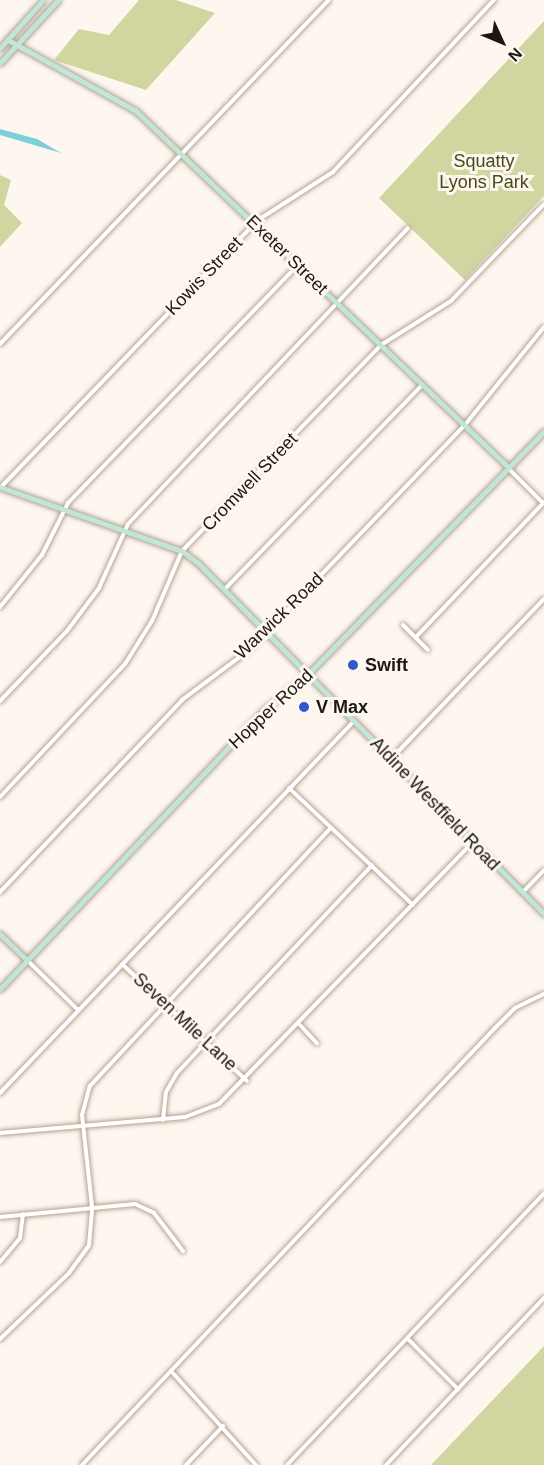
<!DOCTYPE html>
<html>
<head>
<meta charset="utf-8">
<style>
  body { margin:0 }
  #map { position:relative; width:544px; height:1465px; overflow:hidden; background:#fef7ef; font-family:Arial,sans-serif }
  div>[style] { position:absolute }
  .green>* { inset:0; background:#d1d6a1 }
  .water>* { inset:0; background:#7cd0d8 }
  .roads { filter:drop-shadow(0 0 2px #b3a391) drop-shadow(0 0 2px #b3a391) }
  .street>* { height:4px; margin:-2px; padding:0 2px; transform-origin:2px; border-radius:2px; background:#fff }
  .secondary>* { height:5px; margin:-2.5px; padding:0 2.5px; transform-origin:2.5px; border-radius:2.5px; background:#c0e6d8 }
  .dots>* { width:16px; height:16px; translate:-50% -50%; box-sizing:border-box; border:3px solid #fef7ef; border-radius:50% }
  span { translate:-50% -50%; white-space:nowrap; text-align:center; line-height:1.15; -webkit-text-stroke:6px #fef7ef; paint-order:stroke }
  .park-label { font-size:18px; color:#474a1c }
  .street-label { font-size:18px; color:#1d1711 }
  .poi-label { font-size:18px; color:#1d1711; font-weight:700 }
  .left { translate:0 -50%; text-align:left }
  .north { position:absolute; left:472px; top:12px; width:60px; height:60px; -webkit-text-stroke:4px #fef7ef; paint-order:stroke; rotate:134deg; font-size:16px; font-weight:700; line-height:24px; text-align:center; color:#1d1711 }
  .north::after { content:''; display:block; margin:auto; width:21px; height:27px; background:#1d1711; clip-path:polygon(50% 0,100% 100%,50% 72%,0 100%) }
</style>
</head>
<body>
<div id="map">
  <div class="green">
    <div style="clip-path:polygon(139px 0,176px 0,215px 13px,146px 90px,54px 60px,79px 29px,109px 35px)"></div>
    <div style="clip-path:polygon(544px 21px,544px 196px,465px 280px,379px 198px)"></div>
    <div style="clip-path:polygon(0 175px,11px 180px,4px 205px,22px 223px,0 247px)"></div>
    <div style="clip-path:polygon(544px 1346px,544px 1465px,431px 1465px)"></div>
  </div>
  <div class="water">
    <div style="clip-path:polygon(0 129px,37px 139px,61px 153px,0 135px)"></div>
  </div>
  <div class="roads">
    <div class="street">
      <div style="left:0;top:344px;width:476px;rotate:-46.3deg"></div>
      <div style="left:508px;top:468px;width:49px;rotate:45deg"></div>
      <div style="left:1px;top:487px;width:371px;rotate:-46.1deg"></div>
      <div style="left:258px;top:220px;width:89px;rotate:-32.6deg"></div>
      <div style="left:333px;top:172px;width:236px;rotate:-46.9deg"></div>
      <div style="left:225px;top:589px;width:284px;rotate:-46deg"></div>
      <div style="left:0;top:607px;width:67px;rotate:-51.1deg"></div>
      <div style="left:42px;top:555px;width:58px;rotate:-63.4deg"></div>
      <div style="left:68px;top:503px;width:330px;rotate:-46deg"></div>
      <div style="left:403px;top:625px;width:35px;rotate:45deg"></div>
      <div style="left:416px;top:637px;width:186px;rotate:-46.5deg"></div>
      <div style="left:0;top:701px;width:97px;rotate:-46.3deg"></div>
      <div style="left:67px;top:631px;width:54px;rotate:-53.3deg"></div>
      <div style="left:99px;top:588px;width:70px;rotate:-65.6deg"></div>
      <div style="left:128px;top:524px;width:407px;rotate:-46.6deg"></div>
      <div style="left:391px;top:759px;width:221px;rotate:-46.3deg"></div>
      <div style="left:289px;top:788px;width:170px;rotate:43.3deg"></div>
      <div style="left:0;top:797px;width:183px;rotate:-46.8deg"></div>
      <div style="left:125px;top:664px;width:51px;rotate:-57.9deg"></div>
      <div style="left:152px;top:621px;width:76px;rotate:-66.8deg"></div>
      <div style="left:182px;top:551px;width:286px;rotate:-46deg"></div>
      <div style="left:381px;top:345px;width:83px;rotate:-32.2deg"></div>
      <div style="left:451px;top:301px;width:134px;rotate:-46.2deg"></div>
      <div style="left:0;top:892px;width:265px;rotate:-46.5deg"></div>
      <div style="left:182px;top:700px;width:84px;rotate:-36.7deg"></div>
      <div style="left:249px;top:650px;width:310px;rotate:-46.2deg"></div>
      <div style="left:464px;top:426px;width:127px;rotate:-51.1deg"></div>
      <div style="left:523px;top:892px;width:30px;rotate:-46deg"></div>
      <div style="left:27px;top:960px;width:71px;rotate:44.4deg"></div>
      <div style="left:122px;top:964px;width:171px;rotate:43.1deg"></div>
      <div style="left:300px;top:1025px;width:25px;rotate:47deg"></div>
      <div style="left:0;top:1093px;width:514px;rotate:-46.42deg"></div>
      <div style="left:163px;top:1120px;width:28px;rotate:-84deg"></div>
      <div style="left:166px;top:1092px;width:22px;rotate:-60deg"></div>
      <div style="left:177px;top:1073px;width:285px;rotate:-46.8deg"></div>
      <div style="left:0;top:1133px;width:186px;rotate:-4.9deg"></div>
      <div style="left:185px;top:1117px;width:36px;rotate:-21deg"></div>
      <div style="left:219px;top:1104px;width:365px;rotate:-45.9deg"></div>
      <div style="left:0;top:1217px;width:136px;rotate:-5.5deg"></div>
      <div style="left:135px;top:1204px;width:21px;rotate:25deg"></div>
      <div style="left:154px;top:1213px;width:48px;rotate:52.7deg"></div>
      <div style="left:0;top:1262px;width:31px;rotate:-50deg"></div>
      <div style="left:20px;top:1238px;width:24px;rotate:-83deg"></div>
      <div style="left:0;top:1339px;width:95px;rotate:-43.7deg"></div>
      <div style="left:69px;top:1273px;width:34px;rotate:-54deg"></div>
      <div style="left:89px;top:1245px;width:38px;rotate:-85deg"></div>
      <div style="left:92px;top:1207px;width:93px;rotate:-96.2deg"></div>
      <div style="left:82px;top:1115px;width:30px;rotate:-75deg"></div>
      <div style="left:90px;top:1086px;width:353px;rotate:-47deg"></div>
      <div style="left:408px;top:1339px;width:71px;rotate:45deg"></div>
      <div style="left:171px;top:1371px;width:127px;rotate:47.9deg"></div>
      <div style="left:82px;top:1465px;width:600px;rotate:-46.62deg"></div>
      <div style="left:494px;top:1029px;width:30px;rotate:-45deg"></div>
      <div style="left:515px;top:1008px;width:32px;rotate:-26deg"></div>
      <div style="left:186px;top:1465px;width:54px;rotate:-46.5deg"></div>
      <div style="left:287px;top:1465px;width:374px;rotate:-46.6deg"></div>
      <div style="left:386px;top:1465px;width:230px;rotate:-46.6deg"></div>
    </div>
    <div class="secondary">
      <div style="left:8px;top:40px;width:146px;rotate:29deg"></div>
      <div style="left:136px;top:111px;width:515px;rotate:43.74deg"></div>
      <div style="left:0;top:48px;width:64px;rotate:-48.1deg"></div>
      <div style="left:0;top:63px;width:86px;rotate:-47.4deg"></div>
      <div style="left:0;top:487px;width:193px;rotate:19.4deg"></div>
      <div style="left:182px;top:551px;width:20px;rotate:37deg"></div>
      <div style="left:198px;top:563px;width:493px;rotate:45.4deg"></div>
      <div style="left:0;top:934px;width:37px;rotate:44deg"></div>
      <div style="left:0;top:989px;width:386px;rotate:-46.6deg"></div>
      <div style="left:265px;top:709px;width:55px;rotate:-39.1deg"></div>
      <div style="left:308px;top:674px;width:339px;rotate:-45.8deg"></div>
    </div>
  </div>
  <div class="dots">
    <div style="left:353px;top:665px;background:#2b5ac9"></div>
    <div style="left:304px;top:707px;background:#2b5ac9"></div>
  </div>
  <div class="park-label">
    <span style="left:484px;top:172px">Squatty<br>Lyons Park</span>
  </div>
  <div class="street-label">
    <span style="left:287px;top:255px;rotate:44deg">Exeter Street</span>
    <span style="left:204px;top:276px;rotate:-46deg">Kowis Street</span>
    <span style="left:250px;top:482px;rotate:-46deg">Cromwell Street</span>
    <span style="left:279px;top:616px;rotate:-44deg">Warwick Road</span>
    <span style="left:271px;top:709px;rotate:-43deg">Hopper Road</span>
    <span style="left:435px;top:804px;rotate:46deg">Aldine Westfield Road</span>
    <span style="left:185px;top:1022px;rotate:43deg">Seven Mile Lane</span>
  </div>
  <div class="poi-label">
    <span class="left" style="left:365px;top:665px">Swift</span>
    <span class="left" style="left:316px;top:707px">V Max</span>
  </div>
  <div class="north">N</div>
</div>
</body>
</html>
